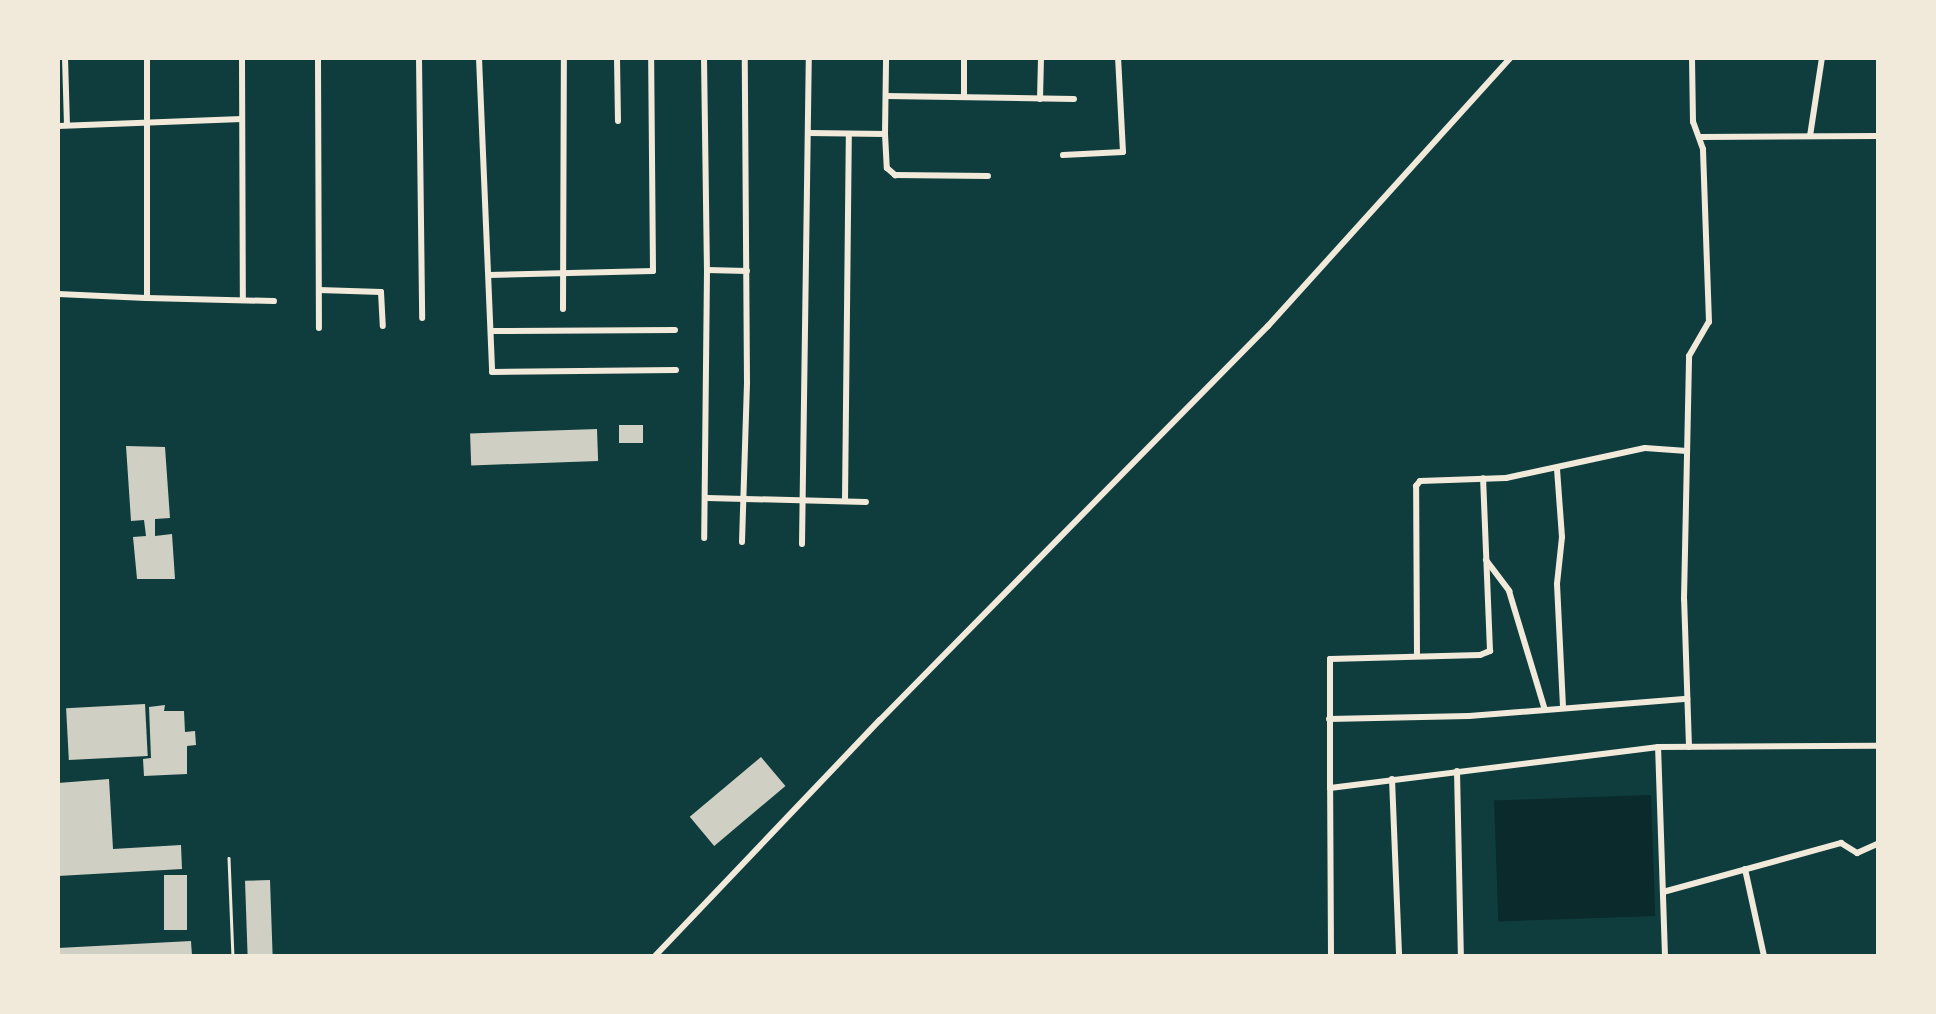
<!DOCTYPE html>
<html>
<head>
<meta charset="utf-8">
<style>
  body { margin:0 }
  #map { position:relative; width:1936px; height:1014px; overflow:hidden; background:#0f3d3e; font-family:"Playfair Display",serif }
  div>[style] { position:absolute }
  .water>* { inset:0; background:#0a2a2b; transform-origin:0 0 }
  .building>* { inset:0; background:#cfcfc3; transform-origin:0 0 }
  .service>* { height:2.5px; margin:-1.25px; padding:0 1.25px; transform-origin:1.25px; border-radius:1.25px; background:#f1e9da }
  .minor>* { height:6px; margin:-3px; padding:0 3px; transform-origin:3px; border-radius:3px; background:#f1e9da }
  span { translate:-50% -50%; white-space:nowrap; text-align:center; line-height:1.15; -webkit-text-stroke:10px #f1e9da; paint-order:stroke }
  .frame { position:absolute; inset:0; border:60px solid #f1e9da; pointer-events:none }
</style>
</head>
<body>
<div id="map">
  <div class="water">
    <div style="left:1651px;top:795px;width:121px;height:157px;rotate:88deg"></div>
  </div>
  <div class="building">
    <div style="left:619px;top:425px;width:24px;height:18px"></div>
    <div style="left:597px;top:429px;width:32px;height:127px;rotate:88deg"></div>
    <div style="clip-path:polygon(126px 446px,165px 447px,170px 518px,155px 519px,155px 536px,172px 534px,175px 579px,137px 579px,133px 537px,146px 536px,144px 520px,131px 521px)"></div>
    <div style="left:145px;top:704px;width:52px;height:79px;rotate:87deg"></div>
    <div style="clip-path:polygon(165px 705px,164px 711px,184px 711px,185px 732px,195px 731px,196px 745px,187px 746px,187px 774px,144px 776px,143px 759px,151px 758px,149px 707px)"></div>
    <div style="left:761px;top:757px;width:38px;height:93px;rotate:50deg"></div>
    <div style="clip-path:polygon(109px 779px,113px 849px,181px 845px,182px 869px,58px 876px,58px 783px)"></div>
    <div style="left:164px;top:875px;width:23px;height:55px"></div>
    <div style="left:270px;top:880px;width:76px;height:25px;rotate:88deg"></div>
    <div style="clip-path:polygon(191px 941px,192px 956px,58px 956px,58px 948px)"></div>
  </div>
  <div class="service">
    <div style="left:229px;top:858px;width:98px;rotate:87.7deg"></div>
  </div>
  <div class="minor">
    <div style="left:65px;top:58px;width:67px;rotate:88.3deg"></div>
    <div style="left:147px;top:58px;width:240px;rotate:90deg"></div>
    <div style="left:147px;top:298px;width:127px;rotate:1.4deg"></div>
    <div style="left:242px;top:58px;width:242px;rotate:89.8deg"></div>
    <div style="left:318px;top:58px;width:270px;rotate:89.8deg"></div>
    <div style="left:419px;top:58px;width:260px;rotate:89.3deg"></div>
    <div style="left:479px;top:58px;width:314px;rotate:87.6deg"></div>
    <div style="left:492px;top:372px;width:184px;rotate:-0.6deg"></div>
    <div style="left:617px;top:58px;width:63px;rotate:89.1deg"></div>
    <div style="left:704px;top:58px;width:212px;rotate:89.2deg"></div>
    <div style="left:707px;top:270px;width:268px;rotate:90.6deg"></div>
    <div style="left:886px;top:96px;width:188px;rotate:0.9deg"></div>
    <div style="left:964px;top:97px;width:39px;rotate:-90deg"></div>
    <div style="left:1040px;top:99px;width:41px;rotate:-88.6deg"></div>
    <div style="left:58px;top:126px;width:184px;rotate:-2.2deg"></div>
    <div style="left:809px;top:133px;width:76px;rotate:0.8deg"></div>
    <div style="left:885px;top:134px;width:76px;rotate:-89.2deg"></div>
    <div style="left:885px;top:134px;width:34px;rotate:87deg"></div>
    <div style="left:887px;top:168px;width:11px;rotate:41deg"></div>
    <div style="left:895px;top:175px;width:93px;rotate:0.6deg"></div>
    <div style="left:1810px;top:136px;width:79px;rotate:-81.3deg"></div>
    <div style="left:1701px;top:137px;width:177px;rotate:-0.3deg"></div>
    <div style="left:1063px;top:155px;width:60px;rotate:-2.9deg"></div>
    <div style="left:1123px;top:152px;width:94px;rotate:-93deg"></div>
    <div style="left:707px;top:270px;width:40px;rotate:1.4deg"></div>
    <div style="left:489px;top:275px;width:164px;rotate:-1.4deg"></div>
    <div style="left:653px;top:271px;width:213px;rotate:-90.5deg"></div>
    <div style="left:319px;top:290px;width:62px;rotate:1.8deg"></div>
    <div style="left:381px;top:292px;width:34px;rotate:87deg"></div>
    <div style="left:58px;top:294px;width:88px;rotate:2.6deg"></div>
    <div style="left:563px;top:309px;width:251px;rotate:-89.8deg"></div>
    <div style="left:491px;top:331px;width:184px;rotate:-0.3deg"></div>
    <div style="left:1557px;top:469px;width:68px;rotate:85.8deg"></div>
    <div style="left:1562px;top:537px;width:47px;rotate:96.1deg"></div>
    <div style="left:1557px;top:584px;width:124px;rotate:87.2deg"></div>
    <div style="left:707px;top:498px;width:159px;rotate:1.4deg"></div>
    <div style="left:845px;top:501px;width:367px;rotate:-89.4deg"></div>
    <div style="left:742px;top:542px;width:159px;rotate:-88.2deg"></div>
    <div style="left:747px;top:383px;width:325px;rotate:-90.4deg"></div>
    <div style="left:802px;top:544px;width:486px;rotate:-89.2deg"></div>
    <div style="left:1486px;top:560px;width:39px;rotate:53deg"></div>
    <div style="left:1509px;top:591px;width:124px;rotate:73.2deg"></div>
    <div style="left:1417px;top:655px;width:169px;rotate:-90.3deg"></div>
    <div style="left:1416px;top:486px;width:6px;rotate:-51deg"></div>
    <div style="left:1420px;top:481px;width:86px;rotate:-2deg"></div>
    <div style="left:1506px;top:478px;width:142px;rotate:-12.2deg"></div>
    <div style="left:1645px;top:448px;width:42px;rotate:4.1deg"></div>
    <div style="left:1329px;top:719px;width:140px;rotate:-1.2deg"></div>
    <div style="left:1469px;top:716px;width:219px;rotate:-4.5deg"></div>
    <div style="left:1689px;top:747px;width:148px;rotate:-91.9deg"></div>
    <div style="left:1684px;top:599px;width:243px;rotate:-88.8deg"></div>
    <div style="left:1689px;top:356px;width:39px;rotate:-60deg"></div>
    <div style="left:1709px;top:322px;width:173px;rotate:-92deg"></div>
    <div style="left:1703px;top:149px;width:29px;rotate:-110deg"></div>
    <div style="left:1693px;top:122px;width:64px;rotate:-90.9deg"></div>
    <div style="left:1457px;top:771px;width:185px;rotate:88.8deg"></div>
    <div style="left:1392px;top:779px;width:177px;rotate:87.7deg"></div>
    <div style="left:1330px;top:788px;width:129px;rotate:-90deg"></div>
    <div style="left:1330px;top:659px;width:150px;rotate:-1.5deg"></div>
    <div style="left:1480px;top:655px;width:11px;rotate:-22deg"></div>
    <div style="left:1490px;top:651px;width:173px;rotate:-92.3deg"></div>
    <div style="left:1745px;top:869px;width:89px;rotate:77.7deg"></div>
    <div style="left:1663px;top:892px;width:185px;rotate:-15.4deg"></div>
    <div style="left:1841px;top:843px;width:19px;rotate:32deg"></div>
    <div style="left:1857px;top:853px;width:22px;rotate:-24deg"></div>
    <div style="left:655px;top:956px;width:326px;rotate:-46.4deg"></div>
    <div style="left:880px;top:720px;width:553px;rotate:-45.44deg"></div>
    <div style="left:1268px;top:326px;width:361px;rotate:-47.9deg"></div>
    <div style="left:1331px;top:956px;width:168px;rotate:-90.3deg"></div>
    <div style="left:1330px;top:788px;width:331px;rotate:-7.1deg"></div>
    <div style="left:1665px;top:956px;width:209px;rotate:-91.9deg"></div>
    <div style="left:1658px;top:747px;width:220px;rotate:-0.3deg"></div>
  </div>
  <div class="frame"></div>
</div>
</body>
</html>
